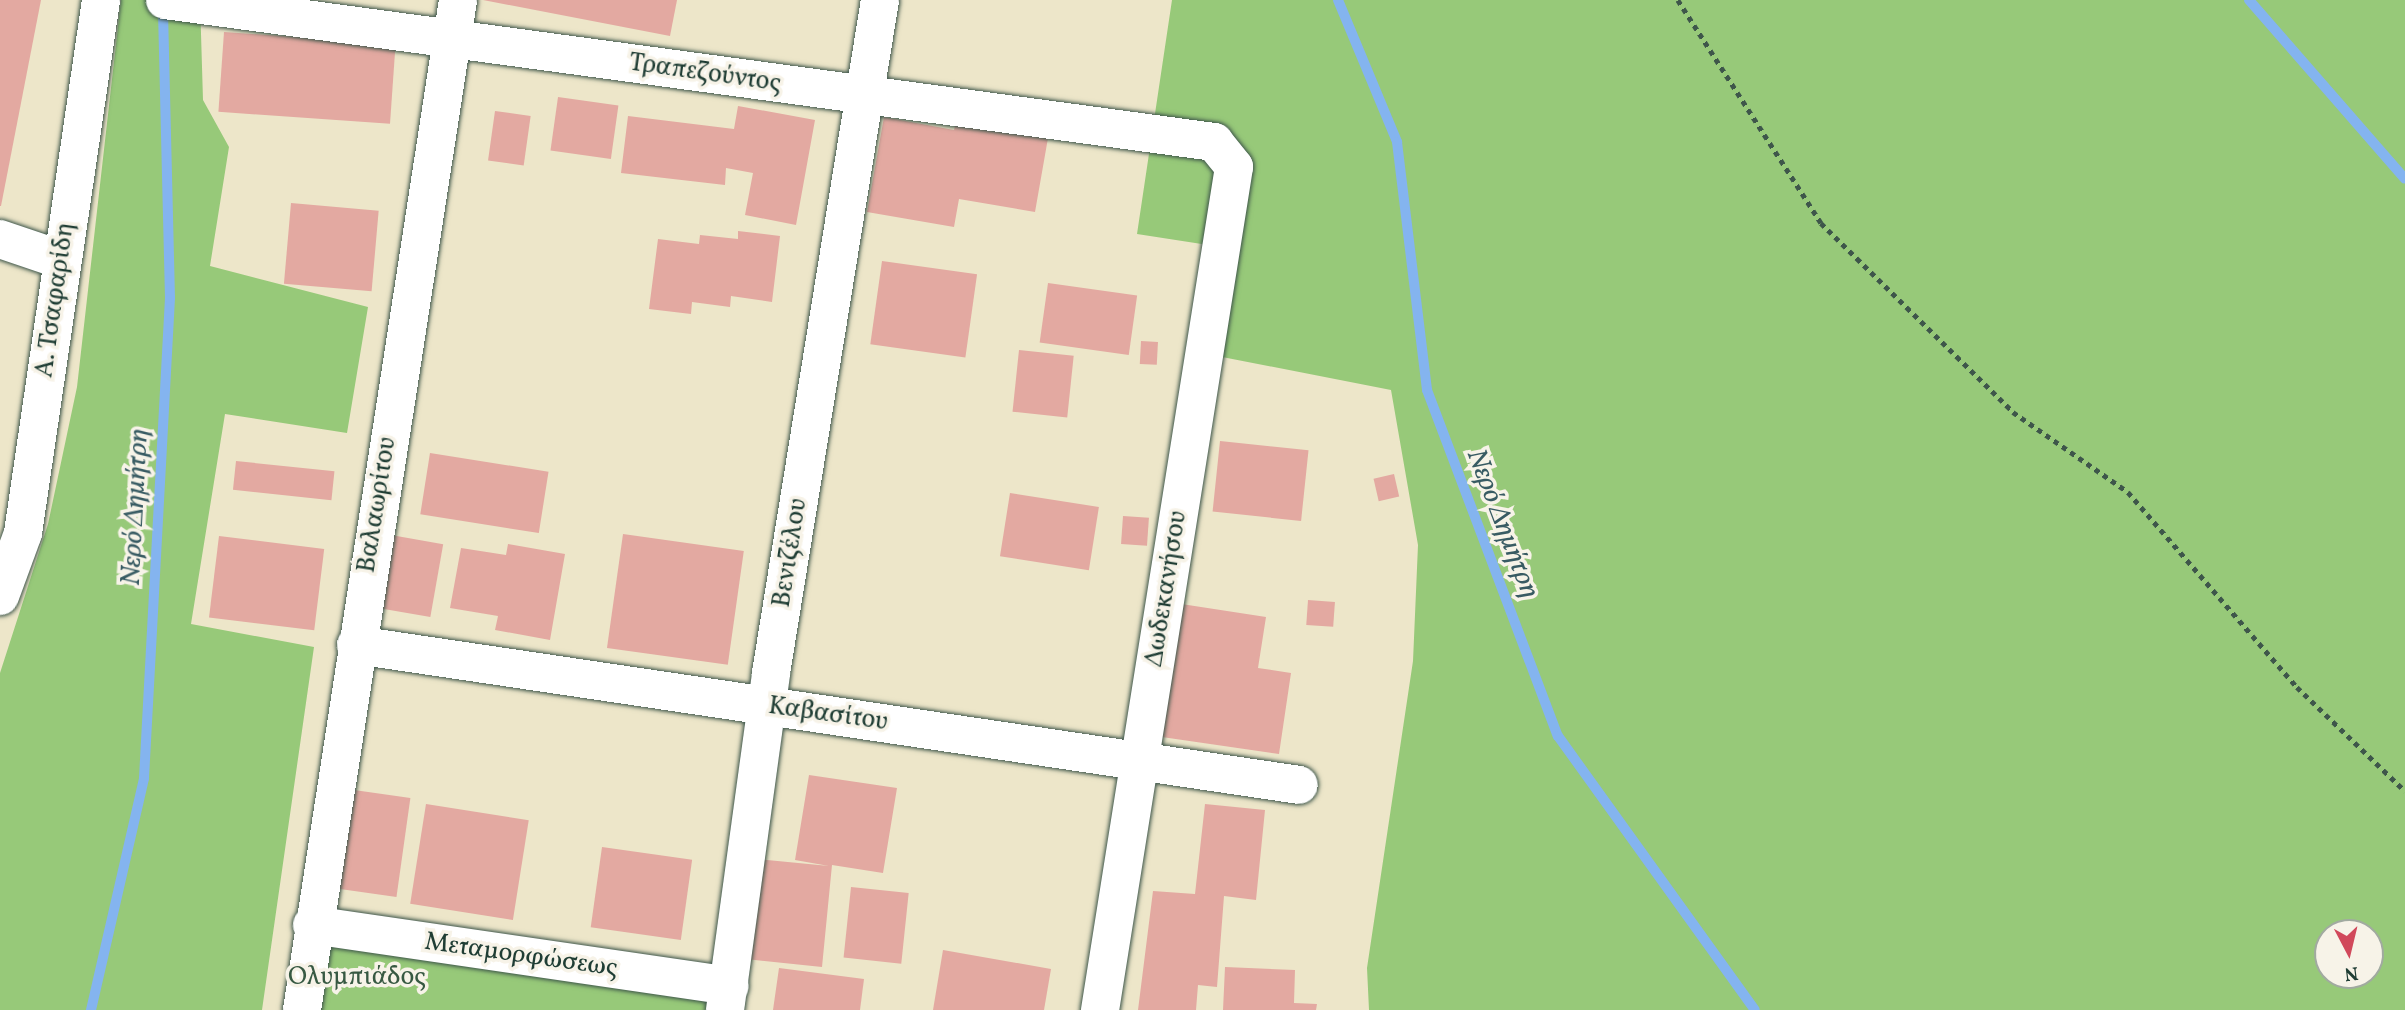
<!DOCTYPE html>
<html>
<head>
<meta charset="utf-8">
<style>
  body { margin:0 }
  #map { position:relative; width:2405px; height:1010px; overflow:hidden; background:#ede6c9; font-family:Vollkorn,serif }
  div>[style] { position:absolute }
  .green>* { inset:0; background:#97c979 }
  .stream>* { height:10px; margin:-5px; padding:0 5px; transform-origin:5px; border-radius:5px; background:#84b4ef }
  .building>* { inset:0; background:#e3a9a1; transform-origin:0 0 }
  .path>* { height:4.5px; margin-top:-2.25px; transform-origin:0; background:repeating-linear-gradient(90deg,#3e564a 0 5px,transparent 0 10px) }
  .roads { filter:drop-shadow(0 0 2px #3e564a) drop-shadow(0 0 2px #3e564a) }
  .minor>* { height:38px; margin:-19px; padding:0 19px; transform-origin:19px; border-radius:19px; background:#fff }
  span { translate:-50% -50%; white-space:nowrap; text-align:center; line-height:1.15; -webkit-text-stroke:7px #f7f3e8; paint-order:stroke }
  .street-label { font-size:26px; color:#1f3d34 }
  .park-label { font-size:26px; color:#375942 }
  .water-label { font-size:28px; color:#385b63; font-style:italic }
  .north { position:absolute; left:2314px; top:919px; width:70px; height:70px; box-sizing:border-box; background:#f7f3e8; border:2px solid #a1aaa0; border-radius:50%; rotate:173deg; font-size:19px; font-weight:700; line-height:28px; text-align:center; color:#1f3d34 }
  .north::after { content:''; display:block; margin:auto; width:24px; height:32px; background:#d1495b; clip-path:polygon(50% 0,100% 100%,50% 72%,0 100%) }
</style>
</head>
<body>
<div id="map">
  <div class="green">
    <div style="clip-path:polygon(121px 0,200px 0,203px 100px,229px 147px,210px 266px,368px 307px,347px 433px,225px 414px,191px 624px,314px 647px,262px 1010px,0 1010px,0 673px,48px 524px,77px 387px)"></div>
    <div style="clip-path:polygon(evenodd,1172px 0,2405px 0,2405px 1010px,1369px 1010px,1367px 968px,1413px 661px,1418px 545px,1391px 390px,1217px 356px,1234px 249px,1137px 234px,1172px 0,2328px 933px,2370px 933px,2370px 975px,2328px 975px,2328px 933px)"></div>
    <div style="clip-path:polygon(328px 942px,712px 993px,708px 1010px,321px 1010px)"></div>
  </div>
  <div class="stream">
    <div style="left:1338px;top:0;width:154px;rotate:67.4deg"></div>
    <div style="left:1397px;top:142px;width:250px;rotate:83.1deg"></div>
    <div style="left:1427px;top:390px;width:370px;rotate:69.3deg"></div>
    <div style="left:1558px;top:736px;width:337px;rotate:54.3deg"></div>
    <div style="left:2249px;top:0;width:237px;rotate:48.9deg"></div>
    <div style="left:91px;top:1010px;width:238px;rotate:-77.1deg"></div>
    <div style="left:144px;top:778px;width:481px;rotate:-86.9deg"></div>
    <div style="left:170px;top:298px;width:293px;rotate:-91.4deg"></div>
  </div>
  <div class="building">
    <div style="clip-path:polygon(0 0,41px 0,1px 206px,0 206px)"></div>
    <div style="clip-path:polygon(483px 0,677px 0,670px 36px)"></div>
    <div style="left:224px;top:32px;width:172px;height:80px;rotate:4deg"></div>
    <div style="left:558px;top:97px;width:61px;height:54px;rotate:8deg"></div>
    <div style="clip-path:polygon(738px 106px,815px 120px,796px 225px,745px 215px,753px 173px,726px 168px,725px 185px,621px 173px,628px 116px,734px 129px)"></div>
    <div style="left:495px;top:111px;width:36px;height:50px;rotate:8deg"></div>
    <div style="clip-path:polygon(884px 117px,954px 130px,956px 121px,1048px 138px,1035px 212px,959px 199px,954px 227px,867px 212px)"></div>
    <div style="left:291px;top:203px;width:88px;height:81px;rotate:5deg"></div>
    <div style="clip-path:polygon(738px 231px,780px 236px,772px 302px,731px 296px,730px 307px,692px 302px,691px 314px,649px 309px,658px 239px,699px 244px,700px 235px,738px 239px)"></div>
    <div style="left:882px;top:261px;width:96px;height:84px;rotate:8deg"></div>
    <div style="left:1048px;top:283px;width:90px;height:60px;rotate:8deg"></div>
    <div style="left:1141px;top:341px;width:17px;height:23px;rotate:3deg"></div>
    <div style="left:1019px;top:350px;width:55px;height:62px;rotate:6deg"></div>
    <div style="left:1220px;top:441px;width:89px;height:71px;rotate:6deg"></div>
    <div style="left:430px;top:453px;width:120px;height:62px;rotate:9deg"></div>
    <div style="left:236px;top:461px;width:99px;height:29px;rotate:6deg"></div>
    <div style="left:1394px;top:474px;width:23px;height:21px;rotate:77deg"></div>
    <div style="left:1010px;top:493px;width:90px;height:64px;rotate:9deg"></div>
    <div style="left:1123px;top:516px;width:26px;height:28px;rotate:4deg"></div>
    <div style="left:623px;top:534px;width:122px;height:115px;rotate:8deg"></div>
    <div style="left:391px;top:535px;width:53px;height:74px;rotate:10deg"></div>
    <div style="left:219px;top:536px;width:106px;height:82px;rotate:7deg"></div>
    <div style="clip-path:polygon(508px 544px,565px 554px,550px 640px,495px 630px,498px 616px,450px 608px,461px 548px,506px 555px)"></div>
    <div style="left:1308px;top:600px;width:27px;height:25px;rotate:4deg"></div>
    <div style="clip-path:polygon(1175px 603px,1266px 617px,1258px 668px,1291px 673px,1279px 754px,1155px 736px)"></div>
    <div style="clip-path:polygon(809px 775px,897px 788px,883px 873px,832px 865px,822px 967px,746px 959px,756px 859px,829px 866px,795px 860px)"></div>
    <div style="left:347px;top:789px;width:64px;height:100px;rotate:8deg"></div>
    <div style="left:426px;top:804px;width:104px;height:101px;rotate:9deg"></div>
    <div style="clip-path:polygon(1205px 804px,1265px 810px,1256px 900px,1224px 896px,1217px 987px,1198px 985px,1196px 1010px,1138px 1010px,1153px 891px,1195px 894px)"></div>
    <div style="left:602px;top:847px;width:91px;height:81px;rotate:8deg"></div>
    <div style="left:851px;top:887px;width:58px;height:71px;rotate:6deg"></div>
    <div style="clip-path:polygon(943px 950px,1051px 969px,1044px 1010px,933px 1010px)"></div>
    <div style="clip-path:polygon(1225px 967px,1295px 970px,1294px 1003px,1317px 1004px,1316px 1010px,1223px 1010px)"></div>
    <div style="clip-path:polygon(779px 968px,864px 979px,860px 1010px,773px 1010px)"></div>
  </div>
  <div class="path">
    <div style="left:1678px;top:0;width:265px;rotate:57.3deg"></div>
    <div style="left:1821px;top:223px;width:269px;rotate:44.5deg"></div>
    <div style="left:2013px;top:412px;width:140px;rotate:34.8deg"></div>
    <div style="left:2128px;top:492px;width:258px;rotate:49.1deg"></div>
    <div style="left:2297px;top:687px;width:150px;rotate:43.9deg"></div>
  </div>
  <div class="roads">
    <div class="minor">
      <div style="left:165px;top:0;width:1059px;rotate:7.71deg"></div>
      <div style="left:1214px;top:142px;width:32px;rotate:51deg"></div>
      <div style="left:1234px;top:167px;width:854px;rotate:99.03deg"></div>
      <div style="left:0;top:239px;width:65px;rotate:18.7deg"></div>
      <div style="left:0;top:596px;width:67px;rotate:-69.9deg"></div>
      <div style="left:23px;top:533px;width:539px;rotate:-81.67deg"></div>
      <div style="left:356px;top:645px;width:953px;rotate:8.44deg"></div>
      <div style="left:312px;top:925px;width:422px;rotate:8.3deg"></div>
      <div style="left:302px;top:1010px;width:1022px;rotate:-81.22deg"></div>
      <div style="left:725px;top:1010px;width:340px;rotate:-82.2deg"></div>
      <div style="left:771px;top:673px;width:682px;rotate:-80.8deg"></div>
    </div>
  </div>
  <div class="street-label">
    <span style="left:705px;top:74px;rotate:8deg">Τραπεζούντος</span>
    <span style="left:56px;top:300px;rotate:-82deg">Α. Τσαφαρίδη</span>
    <span style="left:378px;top:505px;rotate:-81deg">Βαλαωρίτου</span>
    <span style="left:791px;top:553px;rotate:-81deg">Βενιζέλου</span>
    <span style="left:1167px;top:589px;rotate:-81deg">Δωδεκανήσου</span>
    <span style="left:828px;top:715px;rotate:8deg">Καβασίτου</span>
    <span style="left:521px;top:956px;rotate:8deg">Μεταμορφώσεως</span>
  </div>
  <div class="park-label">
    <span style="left:357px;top:978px">Ολυμπιάδος</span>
  </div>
  <div class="water-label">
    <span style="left:136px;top:507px;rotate:-87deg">Νερό Δημήτρη</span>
    <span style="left:1502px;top:524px;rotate:69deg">Νερό Δημήτρη</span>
  </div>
  <div class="north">N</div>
</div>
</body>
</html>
